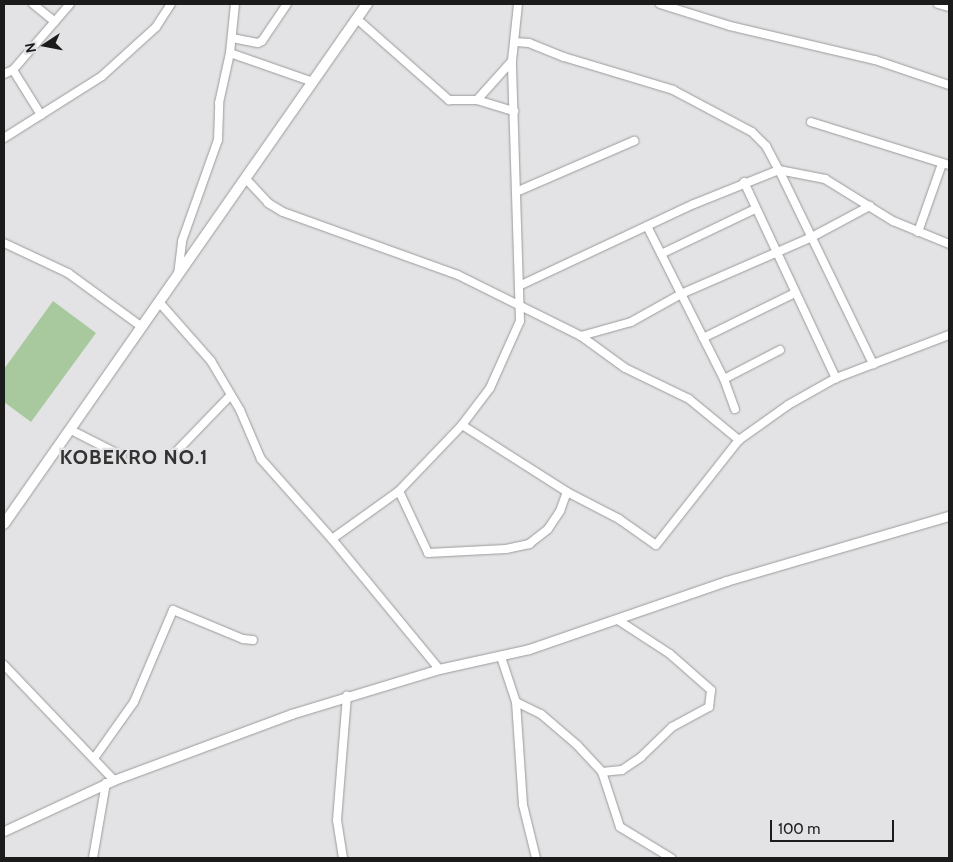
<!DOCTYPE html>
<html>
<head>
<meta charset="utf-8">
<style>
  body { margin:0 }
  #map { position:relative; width:953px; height:862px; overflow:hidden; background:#e3e3e5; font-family:Cabin,sans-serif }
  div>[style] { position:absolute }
  .green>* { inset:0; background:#a8c99e }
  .roads { filter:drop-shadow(0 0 1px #999a9b) drop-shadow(0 0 1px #999a9b) }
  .minor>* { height:8px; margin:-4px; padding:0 4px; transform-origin:4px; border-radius:4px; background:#fff }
  .tertiary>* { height:9px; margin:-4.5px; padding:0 4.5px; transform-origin:4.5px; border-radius:4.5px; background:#fff }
  .secondary>* { height:10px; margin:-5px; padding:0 5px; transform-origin:5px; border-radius:5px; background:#fff }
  span { translate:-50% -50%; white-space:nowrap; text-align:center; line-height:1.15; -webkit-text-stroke:4.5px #e3e3e5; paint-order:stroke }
  .district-label { font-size:20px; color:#333334; font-weight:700; letter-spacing:1px }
  .frame { position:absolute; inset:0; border:5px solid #1b1b1c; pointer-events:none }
  .north { position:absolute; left:20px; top:20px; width:50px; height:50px; -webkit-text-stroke:4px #e3e3e5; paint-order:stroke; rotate:259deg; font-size:14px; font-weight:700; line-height:20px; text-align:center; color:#1b1b1c }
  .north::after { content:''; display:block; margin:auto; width:18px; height:22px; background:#1b1b1c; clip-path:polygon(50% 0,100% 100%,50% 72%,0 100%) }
  .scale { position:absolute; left:770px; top:820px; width:124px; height:22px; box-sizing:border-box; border:2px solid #1b1b1c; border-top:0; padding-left:6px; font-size:15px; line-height:18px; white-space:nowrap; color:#1b1b1c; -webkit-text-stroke:4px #e3e3e5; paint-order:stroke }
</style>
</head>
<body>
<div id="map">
  <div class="green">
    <div style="clip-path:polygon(53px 301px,96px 333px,31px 422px,4px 402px,4px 369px)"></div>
  </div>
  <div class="roads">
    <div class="minor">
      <div style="left:33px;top:4px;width:28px;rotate:39deg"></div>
      <div style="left:660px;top:4px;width:73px;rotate:17.4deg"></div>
      <div style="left:730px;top:26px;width:149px;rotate:13.2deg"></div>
      <div style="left:875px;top:60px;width:78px;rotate:18.7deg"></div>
      <div style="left:938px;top:4px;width:11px;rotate:15deg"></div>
      <div style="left:357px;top:19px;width:123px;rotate:41.4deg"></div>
      <div style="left:449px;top:100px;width:28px"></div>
      <div style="left:477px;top:100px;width:39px;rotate:17deg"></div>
      <div style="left:232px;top:38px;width:26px;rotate:11deg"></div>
      <div style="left:258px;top:43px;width:4px;rotate:-27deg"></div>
      <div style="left:262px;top:41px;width:45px;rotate:-56deg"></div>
      <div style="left:515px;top:42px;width:14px;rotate:4deg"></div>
      <div style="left:529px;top:43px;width:38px;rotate:22deg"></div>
      <div style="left:564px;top:57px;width:114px;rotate:16.8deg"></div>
      <div style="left:673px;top:90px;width:89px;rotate:28deg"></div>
      <div style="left:752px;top:132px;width:20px;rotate:45deg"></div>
      <div style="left:766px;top:146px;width:27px;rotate:62deg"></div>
      <div style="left:779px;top:170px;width:216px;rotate:64.1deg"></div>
      <div style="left:230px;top:53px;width:88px;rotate:19.3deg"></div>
      <div style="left:13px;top:70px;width:53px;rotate:58.1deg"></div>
      <div style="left:4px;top:74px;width:10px;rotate:-24deg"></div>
      <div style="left:13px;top:70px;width:87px;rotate:-49.2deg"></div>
      <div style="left:477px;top:100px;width:52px;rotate:-48.1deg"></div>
      <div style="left:811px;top:122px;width:145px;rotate:17.3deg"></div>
      <div style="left:4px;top:138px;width:116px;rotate:-32.3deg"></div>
      <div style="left:102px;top:76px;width:73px;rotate:-42.2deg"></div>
      <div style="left:156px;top:27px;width:27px;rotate:-57deg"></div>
      <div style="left:246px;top:179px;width:33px;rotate:47deg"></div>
      <div style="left:268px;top:203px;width:17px;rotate:31deg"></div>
      <div style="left:283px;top:212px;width:186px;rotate:19.8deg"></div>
      <div style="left:458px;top:275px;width:137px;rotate:26.4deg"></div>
      <div style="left:581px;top:336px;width:54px;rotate:36deg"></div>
      <div style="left:625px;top:368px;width:71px;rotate:25.8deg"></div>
      <div style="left:689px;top:399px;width:65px;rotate:39.4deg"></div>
      <div style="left:744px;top:182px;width:217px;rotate:64.9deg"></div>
      <div style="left:516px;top:192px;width:129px;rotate:-23.4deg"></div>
      <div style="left:647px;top:226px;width:171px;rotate:63.3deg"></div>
      <div style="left:724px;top:379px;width:32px;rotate:70deg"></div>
      <div style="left:918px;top:232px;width:72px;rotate:-70.6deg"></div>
      <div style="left:4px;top:243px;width:71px;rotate:25.1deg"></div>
      <div style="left:68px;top:273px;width:92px;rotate:36.1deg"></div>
      <div style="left:661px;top:254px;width:104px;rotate:-25.6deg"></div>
      <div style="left:178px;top:275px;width:34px;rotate:-83deg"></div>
      <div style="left:182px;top:241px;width:107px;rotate:-70.4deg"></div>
      <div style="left:218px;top:140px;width:37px;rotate:-88deg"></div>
      <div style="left:219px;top:103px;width:51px;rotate:-77.6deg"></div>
      <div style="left:230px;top:53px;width:49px;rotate:-84.2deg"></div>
      <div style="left:521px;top:285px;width:191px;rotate:-25.1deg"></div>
      <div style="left:694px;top:204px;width:92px;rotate:-21.8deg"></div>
      <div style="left:779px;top:170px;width:47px;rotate:11.1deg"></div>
      <div style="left:825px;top:179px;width:80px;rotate:31.7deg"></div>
      <div style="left:893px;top:221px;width:61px;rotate:22.3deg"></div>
      <div style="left:159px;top:302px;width:79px;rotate:48.6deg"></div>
      <div style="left:211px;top:361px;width:57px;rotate:59.4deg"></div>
      <div style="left:240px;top:410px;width:53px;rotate:66.8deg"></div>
      <div style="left:261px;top:459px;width:107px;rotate:48.4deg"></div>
      <div style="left:332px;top:539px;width:168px;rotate:50.5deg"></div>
      <div style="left:581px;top:336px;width:52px;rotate:-15.6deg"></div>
      <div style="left:631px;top:322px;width:57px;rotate:-29.2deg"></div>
      <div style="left:681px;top:294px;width:141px;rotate:-23.5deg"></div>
      <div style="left:810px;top:238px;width:68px;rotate:-28.1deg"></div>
      <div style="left:703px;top:338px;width:102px;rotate:-26.1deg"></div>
      <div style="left:724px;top:379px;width:63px;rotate:-27.4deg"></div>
      <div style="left:462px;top:425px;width:125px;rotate:32.5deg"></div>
      <div style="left:567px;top:492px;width:59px;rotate:27.4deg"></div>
      <div style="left:619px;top:519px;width:45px;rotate:35.1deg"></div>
      <div style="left:656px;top:545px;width:134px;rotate:-51.7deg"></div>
      <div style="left:739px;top:440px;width:60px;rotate:-35.5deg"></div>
      <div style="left:788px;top:405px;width:55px;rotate:-29.4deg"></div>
      <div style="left:836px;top:378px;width:121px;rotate:-20.8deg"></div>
      <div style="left:71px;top:430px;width:57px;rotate:27deg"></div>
      <div style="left:172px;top:456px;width:83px;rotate:-46deg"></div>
      <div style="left:399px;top:491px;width:68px;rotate:64.9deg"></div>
      <div style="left:428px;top:553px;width:78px;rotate:-2.9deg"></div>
      <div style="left:506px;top:549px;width:24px;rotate:-12deg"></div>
      <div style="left:529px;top:544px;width:24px;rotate:-38deg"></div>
      <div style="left:548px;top:529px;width:22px;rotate:-56deg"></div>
      <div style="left:560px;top:511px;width:20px;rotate:-70deg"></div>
      <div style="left:332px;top:539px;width:82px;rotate:-35.6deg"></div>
      <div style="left:399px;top:491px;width:91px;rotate:-46.3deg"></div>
      <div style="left:462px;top:425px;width:46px;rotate:-52.9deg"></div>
      <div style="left:490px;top:388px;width:73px;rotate:-65.9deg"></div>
      <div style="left:520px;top:321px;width:260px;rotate:-91.8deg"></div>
      <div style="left:512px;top:61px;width:57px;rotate:-84deg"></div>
      <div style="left:501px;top:657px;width:47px;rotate:71.6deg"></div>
      <div style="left:516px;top:702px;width:103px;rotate:86.1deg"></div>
      <div style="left:523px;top:805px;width:55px;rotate:76.2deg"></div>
      <div style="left:4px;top:665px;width:159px;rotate:46.3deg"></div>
      <div style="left:516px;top:702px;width:28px;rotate:26deg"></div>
      <div style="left:541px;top:714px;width:48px;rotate:40.7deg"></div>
      <div style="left:577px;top:745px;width:37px;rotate:47deg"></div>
      <div style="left:602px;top:772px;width:58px;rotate:71.9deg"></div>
      <div style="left:620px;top:827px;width:60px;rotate:31.3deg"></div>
      <div style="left:95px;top:757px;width:67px;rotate:-54.7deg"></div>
      <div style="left:134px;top:702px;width:100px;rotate:-67deg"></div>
      <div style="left:173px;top:610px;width:76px;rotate:22.5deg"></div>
      <div style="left:243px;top:639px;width:10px;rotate:6deg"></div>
      <div style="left:602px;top:772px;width:20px;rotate:-6deg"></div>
      <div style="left:622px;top:770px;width:23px;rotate:-34deg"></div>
      <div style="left:641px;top:757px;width:43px;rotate:-44.1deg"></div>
      <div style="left:672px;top:727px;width:42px;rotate:-28.4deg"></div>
      <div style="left:709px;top:707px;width:17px;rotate:-83deg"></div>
      <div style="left:711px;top:690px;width:55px;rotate:-138.7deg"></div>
      <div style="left:670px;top:654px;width:62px;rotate:-146.8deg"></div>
      <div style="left:93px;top:858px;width:76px;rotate:-80.2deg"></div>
      <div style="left:343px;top:858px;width:38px;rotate:-99deg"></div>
      <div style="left:337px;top:820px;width:125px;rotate:-85.4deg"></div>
    </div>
    <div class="tertiary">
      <div style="left:4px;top:831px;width:121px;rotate:-24.9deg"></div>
      <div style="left:114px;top:780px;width:189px;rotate:-20.4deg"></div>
      <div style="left:291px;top:714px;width:155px;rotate:-16.9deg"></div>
      <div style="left:439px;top:669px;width:92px;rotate:-12.5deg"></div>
      <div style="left:529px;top:649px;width:208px;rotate:-19deg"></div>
      <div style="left:726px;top:581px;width:232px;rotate:-16.3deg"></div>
    </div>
    <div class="secondary">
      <div style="left:4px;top:524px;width:634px;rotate:-55.08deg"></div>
    </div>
  </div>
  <div class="district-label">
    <span style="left:134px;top:457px">KOBEKRO NO.1</span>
  </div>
  <div class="frame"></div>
  <div class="north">N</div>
  <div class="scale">100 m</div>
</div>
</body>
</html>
